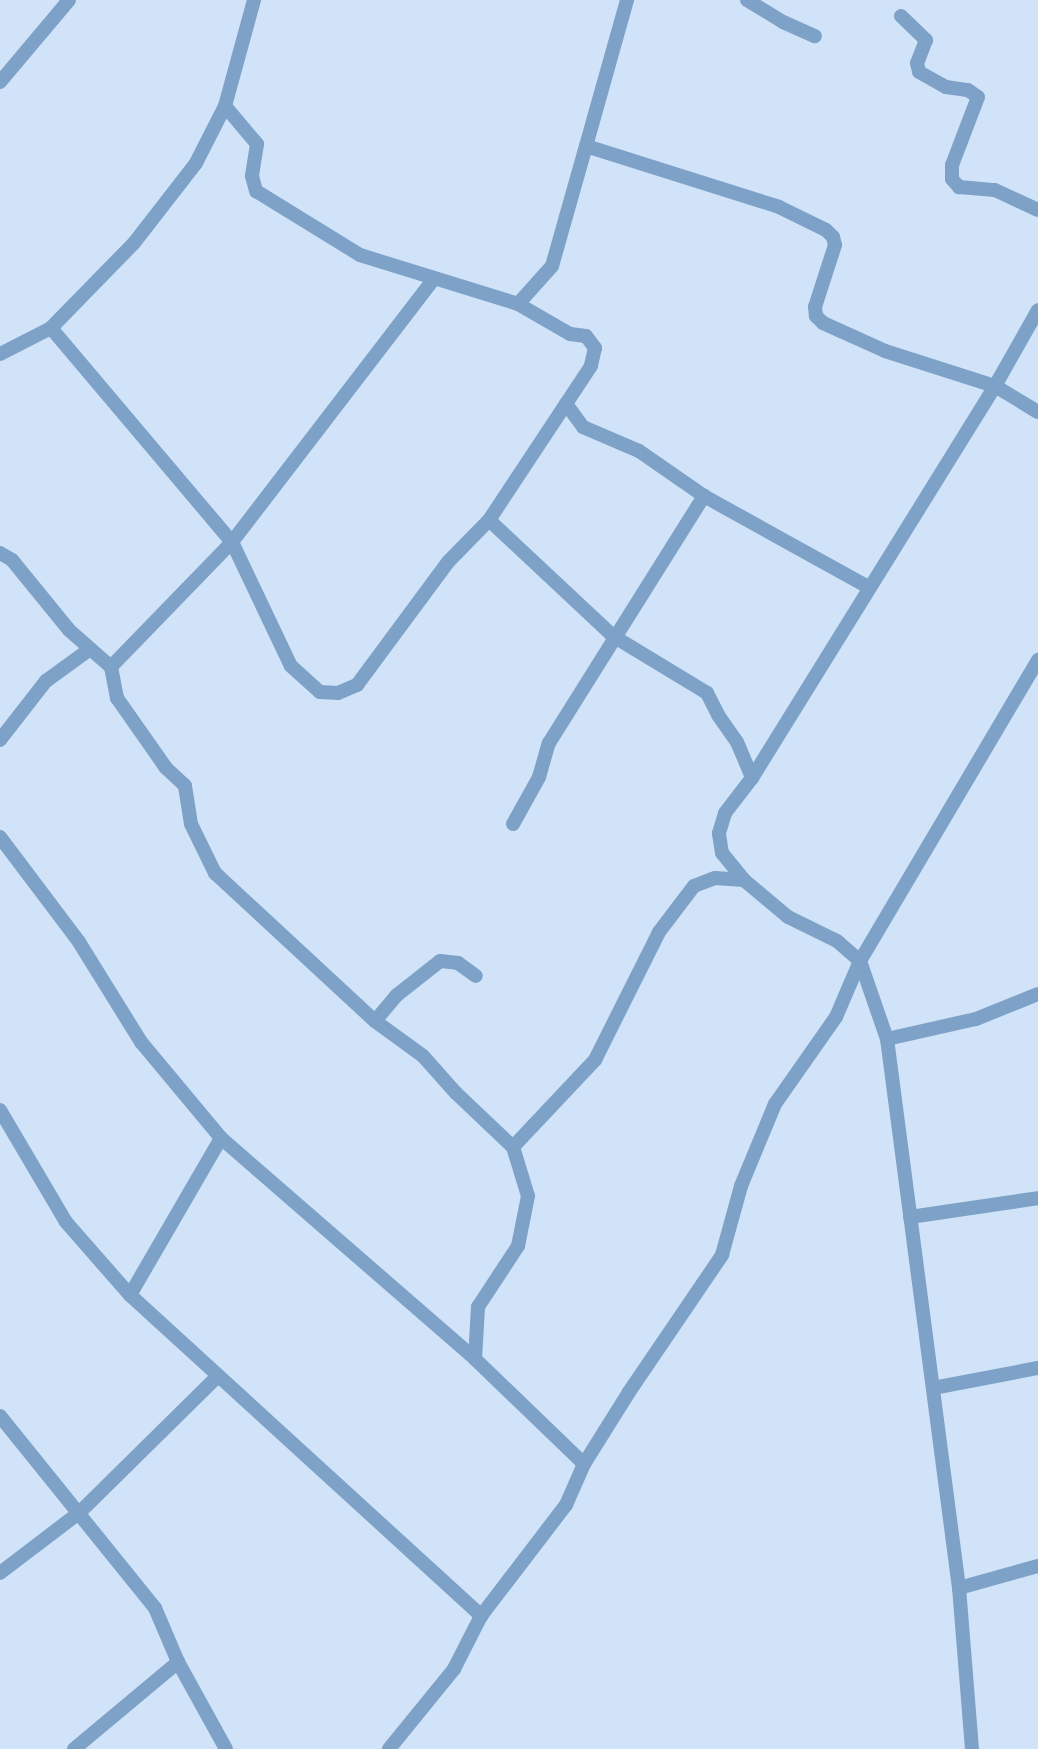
<!DOCTYPE html>
<html>
<head>
<meta charset="utf-8">
<style>
  body { margin:0 }
  #map { position:relative; width:1038px; height:1749px; overflow:hidden; background:#d0e3f8; font-family:"Roboto Condensed",sans-serif }
  div>[style] { position:absolute }
  .minor>* { height:14px; margin:-7px; padding:0 7px; transform-origin:7px; border-radius:7px; background:#7da1c7 }
  span { translate:-50% -50%; white-space:nowrap; text-align:center; line-height:1.15; -webkit-text-stroke:8px #fff; paint-order:stroke }
</style>
</head>
<body>
<div id="map">
  <div class="minor">
    <div style="left:747px;top:0;width:42px;rotate:31.4deg"></div>
    <div style="left:783px;top:22px;width:35px;rotate:24deg"></div>
    <div style="left:901px;top:16px;width:35px;rotate:44deg"></div>
    <div style="left:926px;top:40px;width:25px;rotate:111deg"></div>
    <div style="left:917px;top:63px;width:9px;rotate:77deg"></div>
    <div style="left:919px;top:72px;width:31px;rotate:29deg"></div>
    <div style="left:946px;top:87px;width:22px;rotate:8deg"></div>
    <div style="left:968px;top:90px;width:12px;rotate:35deg"></div>
    <div style="left:978px;top:97px;width:73px;rotate:110.9deg"></div>
    <div style="left:952px;top:165px;width:14px;rotate:90deg"></div>
    <div style="left:952px;top:179px;width:11px;rotate:49deg"></div>
    <div style="left:959px;top:187px;width:36px;rotate:5deg"></div>
    <div style="left:995px;top:190px;width:47px;rotate:24.9deg"></div>
    <div style="left:0;top:82px;width:107px;rotate:-49.9deg"></div>
    <div style="left:225px;top:106px;width:50px;rotate:49.9deg"></div>
    <div style="left:257px;top:144px;width:32px;rotate:99deg"></div>
    <div style="left:252px;top:176px;width:16px;rotate:75deg"></div>
    <div style="left:256px;top:191px;width:122px;rotate:31.6deg"></div>
    <div style="left:360px;top:255px;width:165px;rotate:17.2deg"></div>
    <div style="left:518px;top:304px;width:60px;rotate:30deg"></div>
    <div style="left:570px;top:334px;width:16px;rotate:7deg"></div>
    <div style="left:586px;top:336px;width:15px;rotate:53deg"></div>
    <div style="left:595px;top:348px;width:18px;rotate:103deg"></div>
    <div style="left:591px;top:366px;width:185px;rotate:123.5deg"></div>
    <div style="left:586px;top:146px;width:152px;rotate:-74.3deg"></div>
    <div style="left:433px;top:280px;width:330px;rotate:127.5deg"></div>
    <div style="left:232px;top:542px;width:137px;rotate:64.6deg"></div>
    <div style="left:291px;top:666px;width:39px;rotate:42deg"></div>
    <div style="left:320px;top:692px;width:18px;rotate:3deg"></div>
    <div style="left:338px;top:693px;width:21px;rotate:-23deg"></div>
    <div style="left:357px;top:685px;width:153px;rotate:-53.5deg"></div>
    <div style="left:448px;top:562px;width:59px;rotate:-45.7deg"></div>
    <div style="left:489px;top:520px;width:170px;rotate:43.1deg"></div>
    <div style="left:613px;top:636px;width:110px;rotate:31.2deg"></div>
    <div style="left:707px;top:693px;width:25px;rotate:63deg"></div>
    <div style="left:718px;top:715px;width:33px;rotate:55deg"></div>
    <div style="left:737px;top:742px;width:39px;rotate:67deg"></div>
    <div style="left:518px;top:304px;width:51px;rotate:-48.2deg"></div>
    <div style="left:552px;top:266px;width:125px;rotate:-74.2deg"></div>
    <div style="left:586px;top:146px;width:202px;rotate:17.5deg"></div>
    <div style="left:779px;top:207px;width:52px;rotate:26.1deg"></div>
    <div style="left:826px;top:230px;width:10px;rotate:45deg"></div>
    <div style="left:833px;top:237px;width:8px;rotate:76deg"></div>
    <div style="left:835px;top:245px;width:65px;rotate:107.9deg"></div>
    <div style="left:815px;top:307px;width:9px;rotate:84deg"></div>
    <div style="left:816px;top:316px;width:10px;rotate:45deg"></div>
    <div style="left:823px;top:323px;width:68px;rotate:24.3deg"></div>
    <div style="left:885px;top:351px;width:115px;rotate:17.7deg"></div>
    <div style="left:995px;top:386px;width:50px;rotate:31.2deg"></div>
    <div style="left:51px;top:328px;width:280px;rotate:49.8deg"></div>
    <div style="left:232px;top:542px;width:174px;rotate:134.1deg"></div>
    <div style="left:0;top:354px;width:57px;rotate:-27deg"></div>
    <div style="left:51px;top:328px;width:119px;rotate:-45.7deg"></div>
    <div style="left:134px;top:243px;width:101px;rotate:-52.2deg"></div>
    <div style="left:196px;top:163px;width:64px;rotate:-63deg"></div>
    <div style="left:225px;top:106px;width:110px;rotate:-74.7deg"></div>
    <div style="left:704px;top:496px;width:188px;rotate:29deg"></div>
    <div style="left:0;top:553px;width:14px;rotate:30deg"></div>
    <div style="left:12px;top:560px;width:90px;rotate:50.8deg"></div>
    <div style="left:69px;top:630px;width:56px;rotate:41.4deg"></div>
    <div style="left:111px;top:667px;width:32px;rotate:79deg"></div>
    <div style="left:117px;top:698px;width:85px;rotate:55deg"></div>
    <div style="left:166px;top:768px;width:26px;rotate:43deg"></div>
    <div style="left:185px;top:786px;width:38px;rotate:81deg"></div>
    <div style="left:191px;top:824px;width:55px;rotate:63.9deg"></div>
    <div style="left:215px;top:873px;width:218px;rotate:42.8deg"></div>
    <div style="left:375px;top:1021px;width:59px;rotate:36.1deg"></div>
    <div style="left:423px;top:1056px;width:50px;rotate:48.3deg"></div>
    <div style="left:456px;top:1093px;width:79px;rotate:43.5deg"></div>
    <div style="left:513px;top:1147px;width:51px;rotate:73deg"></div>
    <div style="left:528px;top:1196px;width:51px;rotate:101.3deg"></div>
    <div style="left:518px;top:1246px;width:73px;rotate:123.3deg"></div>
    <div style="left:478px;top:1307px;width:52px;rotate:93.3deg"></div>
    <div style="left:0;top:740px;width:75px;rotate:-52.1deg"></div>
    <div style="left:46px;top:681px;width:54px;rotate:-36deg"></div>
    <div style="left:513px;top:824px;width:54px;rotate:-61deg"></div>
    <div style="left:539px;top:777px;width:35px;rotate:-74deg"></div>
    <div style="left:549px;top:743px;width:292px;rotate:-57.9deg"></div>
    <div style="left:704px;top:496px;width:79px;rotate:-145.3deg"></div>
    <div style="left:639px;top:451px;width:61px;rotate:-156.8deg"></div>
    <div style="left:583px;top:427px;width:29px;rotate:-126deg"></div>
    <div style="left:0;top:837px;width:131px;rotate:53deg"></div>
    <div style="left:79px;top:942px;width:118px;rotate:58.2deg"></div>
    <div style="left:141px;top:1042px;width:125px;rotate:50.2deg"></div>
    <div style="left:221px;top:1138px;width:337px;rotate:41deg"></div>
    <div style="left:475px;top:1359px;width:151px;rotate:43.9deg"></div>
    <div style="left:375px;top:1021px;width:34px;rotate:-50deg"></div>
    <div style="left:397px;top:995px;width:55px;rotate:-38.3deg"></div>
    <div style="left:440px;top:961px;width:18px;rotate:6deg"></div>
    <div style="left:458px;top:963px;width:22px;rotate:36deg"></div>
    <div style="left:887px;top:1039px;width:91px;rotate:-12.7deg"></div>
    <div style="left:976px;top:1019px;width:67px;rotate:-22deg"></div>
    <div style="left:0;top:1110px;width:130px;rotate:59.5deg"></div>
    <div style="left:66px;top:1222px;width:97px;rotate:48.8deg"></div>
    <div style="left:130px;top:1295px;width:476px;rotate:42.4deg"></div>
    <div style="left:513px;top:1147px;width:120px;rotate:-46.7deg"></div>
    <div style="left:595px;top:1060px;width:143px;rotate:-63.4deg"></div>
    <div style="left:659px;top:932px;width:58px;rotate:-52.7deg"></div>
    <div style="left:694px;top:886px;width:22px;rotate:-21deg"></div>
    <div style="left:715px;top:878px;width:29px;rotate:4deg"></div>
    <div style="left:910px;top:1217px;width:129px;rotate:-8.4deg"></div>
    <div style="left:130px;top:1295px;width:181px;rotate:-59.9deg"></div>
    <div style="left:933px;top:1388px;width:107px;rotate:-10.8deg"></div>
    <div style="left:0;top:1416px;width:247px;rotate:51.1deg"></div>
    <div style="left:155px;top:1608px;width:59px;rotate:66.9deg"></div>
    <div style="left:178px;top:1662px;width:99px;rotate:61.1deg"></div>
    <div style="left:0;top:1573px;width:101px;rotate:-37.3deg"></div>
    <div style="left:80px;top:1512px;width:194px;rotate:-44.6deg"></div>
    <div style="left:959px;top:1588px;width:82px;rotate:-15.6deg"></div>
    <div style="left:74px;top:1749px;width:136px;rotate:-39.9deg"></div>
    <div style="left:389px;top:1749px;width:103px;rotate:-50.9deg"></div>
    <div style="left:454px;top:1669px;width:59px;rotate:-63deg"></div>
    <div style="left:481px;top:1616px;width:140px;rotate:-52.6deg"></div>
    <div style="left:566px;top:1505px;width:45px;rotate:-66.3deg"></div>
    <div style="left:584px;top:1464px;width:85px;rotate:-58deg"></div>
    <div style="left:629px;top:1392px;width:166px;rotate:-55.8deg"></div>
    <div style="left:722px;top:1255px;width:72px;rotate:-74.6deg"></div>
    <div style="left:741px;top:1186px;width:89px;rotate:-67.5deg"></div>
    <div style="left:775px;top:1104px;width:106px;rotate:-55deg"></div>
    <div style="left:836px;top:1017px;width:61px;rotate:-66.8deg"></div>
    <div style="left:860px;top:961px;width:350px;rotate:-59.4deg"></div>
    <div style="left:972px;top:1749px;width:162px;rotate:-94.6deg"></div>
    <div style="left:959px;top:1588px;width:554px;rotate:-97.47deg"></div>
    <div style="left:887px;top:1039px;width:83px;rotate:-109.1deg"></div>
    <div style="left:860px;top:961px;width:30px;rotate:-139deg"></div>
    <div style="left:837px;top:941px;width:55px;rotate:-153.9deg"></div>
    <div style="left:788px;top:917px;width:57px;rotate:-139.9deg"></div>
    <div style="left:744px;top:880px;width:35px;rotate:-129deg"></div>
    <div style="left:722px;top:853px;width:20px;rotate:-99deg"></div>
    <div style="left:719px;top:833px;width:21px;rotate:-73deg"></div>
    <div style="left:725px;top:813px;width:44px;rotate:-52.4deg"></div>
    <div style="left:752px;top:778px;width:461px;rotate:-58.2deg"></div>
    <div style="left:995px;top:386px;width:87px;rotate:-60.5deg"></div>
  </div>
</div>
</body>
</html>
